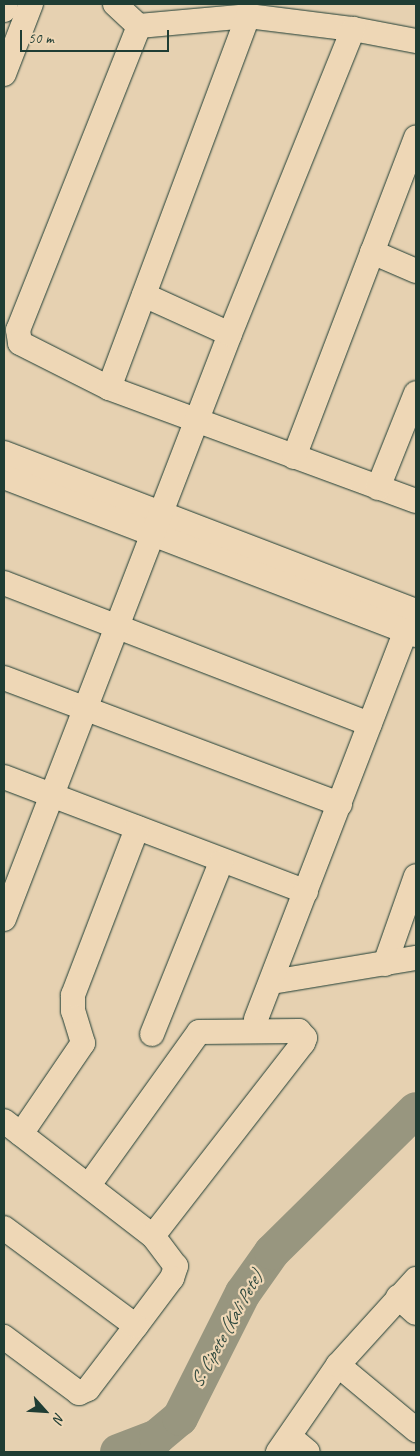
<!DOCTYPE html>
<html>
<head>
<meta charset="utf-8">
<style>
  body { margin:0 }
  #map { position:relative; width:420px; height:1456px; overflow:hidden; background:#e6d1b1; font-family:Caveat,sans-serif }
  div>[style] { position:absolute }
  .river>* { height:36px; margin:-18px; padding:0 18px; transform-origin:18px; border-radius:18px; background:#98967f }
  .roads { filter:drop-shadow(0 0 1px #1f3d34) drop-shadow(0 0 1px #1f3d34) }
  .street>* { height:24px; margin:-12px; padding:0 12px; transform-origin:12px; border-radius:12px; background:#eed7b6 }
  span { translate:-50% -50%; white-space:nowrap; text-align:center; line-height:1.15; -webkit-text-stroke:4.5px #eed7b6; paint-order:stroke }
  .water-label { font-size:19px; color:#314a3f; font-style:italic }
  .frame { position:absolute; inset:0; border:5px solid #1f3d34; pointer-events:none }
  .north { position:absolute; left:20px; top:1386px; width:50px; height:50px; -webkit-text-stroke:4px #eed7b6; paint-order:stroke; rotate:116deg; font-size:14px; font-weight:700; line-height:20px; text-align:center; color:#1f3d34 }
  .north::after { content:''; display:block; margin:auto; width:18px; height:22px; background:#1f3d34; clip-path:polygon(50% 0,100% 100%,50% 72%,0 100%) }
  .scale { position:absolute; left:20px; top:30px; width:149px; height:22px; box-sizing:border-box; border:2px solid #1f3d34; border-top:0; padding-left:6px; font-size:15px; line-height:18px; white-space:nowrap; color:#1f3d34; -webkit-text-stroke:4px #eed7b6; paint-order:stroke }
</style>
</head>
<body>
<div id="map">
  <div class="river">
    <div style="left:118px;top:1452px;width:42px;rotate:-21deg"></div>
    <div style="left:157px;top:1437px;width:30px;rotate:-40deg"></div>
    <div style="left:180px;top:1418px;width:140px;rotate:-63.3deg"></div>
    <div style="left:243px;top:1293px;width:50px;rotate:-54.7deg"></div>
    <div style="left:272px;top:1252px;width:202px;rotate:-44.6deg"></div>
  </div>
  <div class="roads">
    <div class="street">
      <div style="left:115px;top:4px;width:33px;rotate:43deg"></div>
      <div style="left:139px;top:26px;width:109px;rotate:-5.2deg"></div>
      <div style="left:248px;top:16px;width:106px;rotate:7.1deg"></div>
      <div style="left:353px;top:29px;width:64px;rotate:10.8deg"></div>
      <div style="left:4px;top:10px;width:6px;rotate:-72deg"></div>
      <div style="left:139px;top:26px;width:327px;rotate:111.7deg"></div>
      <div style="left:18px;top:330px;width:13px;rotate:81deg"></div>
      <div style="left:20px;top:343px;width:100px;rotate:26.8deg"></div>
      <div style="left:109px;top:388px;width:327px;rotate:20.2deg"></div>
      <div style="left:4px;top:74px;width:75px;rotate:-68.9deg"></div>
      <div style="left:372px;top:252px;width:48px;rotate:23.4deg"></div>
      <div style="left:144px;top:295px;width:94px;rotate:24.4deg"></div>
      <div style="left:109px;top:388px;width:397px;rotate:-69.5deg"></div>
      <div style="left:4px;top:453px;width:441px;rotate:21deg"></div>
      <div style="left:294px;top:457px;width:342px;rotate:-69.1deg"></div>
      <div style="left:4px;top:477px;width:441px;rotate:21deg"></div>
      <div style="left:378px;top:488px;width:102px;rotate:-68.2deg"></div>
      <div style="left:4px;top:583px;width:392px;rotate:21.1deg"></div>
      <div style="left:4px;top:678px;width:359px;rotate:20.6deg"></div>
      <div style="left:4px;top:777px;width:323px;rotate:20.8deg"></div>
      <div style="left:4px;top:919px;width:627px;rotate:-68.88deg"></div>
      <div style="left:230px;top:334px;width:329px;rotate:-68deg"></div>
      <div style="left:385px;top:964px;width:93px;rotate:-70.6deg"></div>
      <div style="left:272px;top:982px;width:146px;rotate:-9.5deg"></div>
      <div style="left:256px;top:1019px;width:416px;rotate:-68.9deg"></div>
      <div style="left:152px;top:1034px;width:185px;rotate:-68.1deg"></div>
      <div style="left:4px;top:1121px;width:188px;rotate:37.7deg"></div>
      <div style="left:153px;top:1236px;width:38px;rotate:53deg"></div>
      <div style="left:176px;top:1266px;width:13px;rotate:108deg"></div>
      <div style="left:172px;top:1278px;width:60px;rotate:126.9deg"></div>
      <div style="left:136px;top:1326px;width:79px;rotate:127.3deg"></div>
      <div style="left:88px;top:1389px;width:10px;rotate:156deg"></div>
      <div style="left:79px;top:1393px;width:94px;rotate:-143.3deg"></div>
      <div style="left:21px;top:1134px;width:110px;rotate:-55.7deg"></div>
      <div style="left:83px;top:1043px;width:34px;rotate:-107deg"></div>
      <div style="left:73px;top:1011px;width:16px;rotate:-90deg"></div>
      <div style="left:73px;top:995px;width:179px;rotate:-69deg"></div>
      <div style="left:89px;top:1185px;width:188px;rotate:-54.3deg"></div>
      <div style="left:199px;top:1032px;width:100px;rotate:-0.6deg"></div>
      <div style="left:299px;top:1031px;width:9px;rotate:49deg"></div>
      <div style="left:305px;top:1038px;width:5px;rotate:112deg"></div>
      <div style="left:303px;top:1043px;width:244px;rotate:127.9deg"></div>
      <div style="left:4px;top:1228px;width:164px;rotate:36.6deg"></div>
      <div style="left:398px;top:1297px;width:24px;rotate:42deg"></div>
      <div style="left:338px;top:1365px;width:102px;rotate:39.8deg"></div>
      <div style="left:290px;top:1437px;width:23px;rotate:40deg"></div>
      <div style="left:278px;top:1452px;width:106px;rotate:-55.4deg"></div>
      <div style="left:338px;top:1365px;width:116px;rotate:-47.8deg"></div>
    </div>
  </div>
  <div class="water-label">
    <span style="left:227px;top:1330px;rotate:-61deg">S. Cipete (Kali Pete)</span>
  </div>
  <div class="frame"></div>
  <div class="north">N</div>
  <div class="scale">50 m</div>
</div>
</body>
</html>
